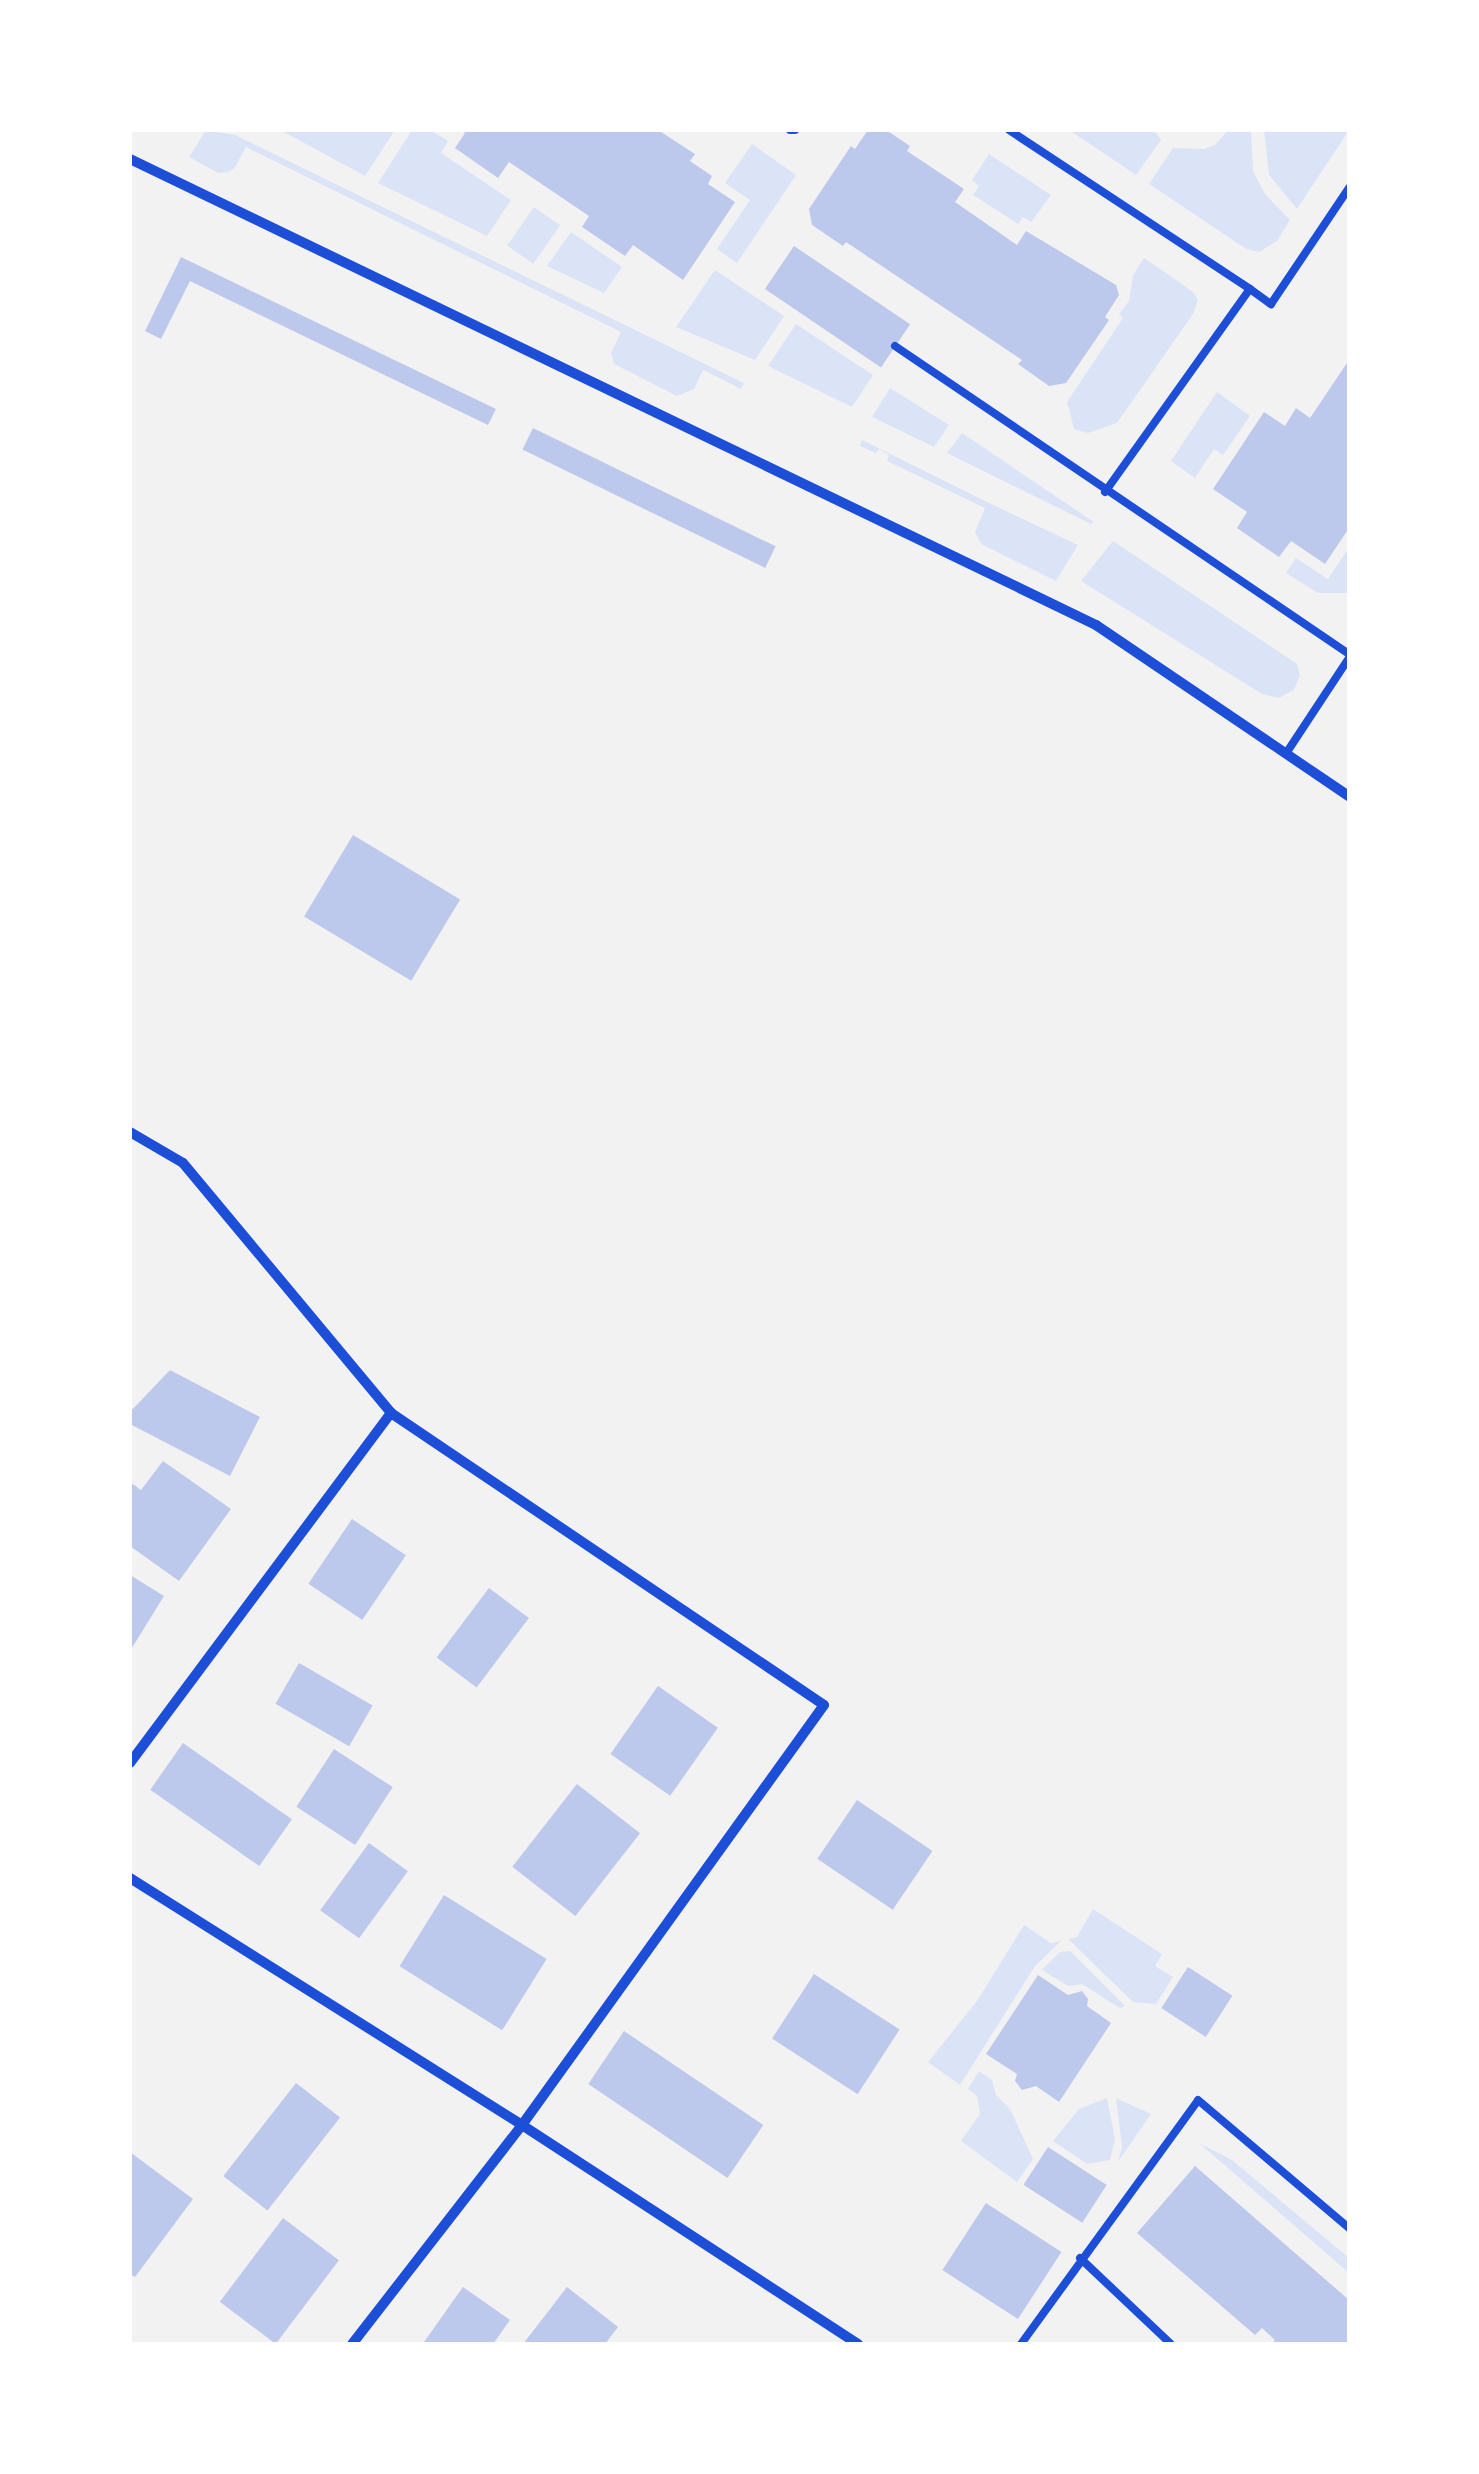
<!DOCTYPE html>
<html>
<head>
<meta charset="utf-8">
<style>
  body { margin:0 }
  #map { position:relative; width:1479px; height:2474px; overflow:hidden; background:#f2f2f2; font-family:"Crimson Pro",serif }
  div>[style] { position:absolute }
  .green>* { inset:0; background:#dbe4f7; transform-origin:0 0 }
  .building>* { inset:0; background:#bdc9ec; transform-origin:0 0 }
  .service>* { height:8px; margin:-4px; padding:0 4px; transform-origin:4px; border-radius:4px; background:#1d4ed8 }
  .minor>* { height:10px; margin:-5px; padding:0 5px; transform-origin:5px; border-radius:5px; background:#1d4ed8 }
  span { translate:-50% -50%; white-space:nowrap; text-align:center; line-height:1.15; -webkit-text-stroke:10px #fff; paint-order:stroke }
  .frame { position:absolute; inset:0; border:132px solid #fff; pointer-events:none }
</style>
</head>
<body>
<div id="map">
  <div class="green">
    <div style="clip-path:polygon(206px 130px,235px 135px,744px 383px,741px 389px,703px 370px,694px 389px,677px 396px,614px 364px,611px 353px,621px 332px,246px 147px,234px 169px,227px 172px,218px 173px,189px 157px)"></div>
    <div style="clip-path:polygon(280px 130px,395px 130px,365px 176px)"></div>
    <div style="clip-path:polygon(412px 130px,430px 130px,448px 141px,441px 153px,511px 200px,487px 236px,378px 183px)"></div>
    <div style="clip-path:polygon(1069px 130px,1154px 130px,1161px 140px,1136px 175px)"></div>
    <div style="clip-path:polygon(1228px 130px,1251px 130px,1253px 171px,1265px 194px,1290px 220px,1277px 241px,1259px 252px,1246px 249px,1149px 184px,1173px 148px,1204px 149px,1215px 145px)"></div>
    <div style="clip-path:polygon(1264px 130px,1349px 130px,1297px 209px,1269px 175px)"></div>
    <div style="clip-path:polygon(752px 144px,796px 175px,737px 263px,717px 249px,750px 200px,725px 183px)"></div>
    <div style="clip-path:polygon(989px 154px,1051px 195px,1031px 222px,1023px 217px,1018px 224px,973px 195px,979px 186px,972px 180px)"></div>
    <div style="left:534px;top:207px;width:32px;height:47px;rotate:35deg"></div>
    <div style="clip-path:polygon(571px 232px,622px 267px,604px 293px,547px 266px)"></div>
    <div style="clip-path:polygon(1144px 258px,1192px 291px,1198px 300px,1193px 314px,1117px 423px,1088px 433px,1074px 429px,1067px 402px,1123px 318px,1119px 314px,1129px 301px,1133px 275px)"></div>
    <div style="clip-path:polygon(715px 270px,784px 316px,755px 360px,676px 327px)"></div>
    <div style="clip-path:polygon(796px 324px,873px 375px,852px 407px,768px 366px)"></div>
    <div style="clip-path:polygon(890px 388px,949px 425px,934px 447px,872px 417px)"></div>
    <div style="clip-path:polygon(1217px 392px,1250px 416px,1223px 455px,1214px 449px,1195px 478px,1171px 461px)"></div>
    <div style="clip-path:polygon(962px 433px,1094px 522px,1091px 524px,947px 453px)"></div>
    <div style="clip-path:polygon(862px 440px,989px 503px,1078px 545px,1056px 581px,981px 544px,975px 532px,985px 508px,887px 461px,889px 455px,879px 449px,876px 453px,860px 446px)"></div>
    <div style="clip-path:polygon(1113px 541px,1297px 664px,1300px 675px,1294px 690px,1279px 698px,1262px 694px,1081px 581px)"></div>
    <div style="clip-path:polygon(1349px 547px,1349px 593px,1318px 593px,1286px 573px,1296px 558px,1328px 579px)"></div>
    <div style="clip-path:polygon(1093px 1909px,1162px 1954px,1155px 1966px,1173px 1977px,1156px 2004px,1133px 2002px,1068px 1939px,1077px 1937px)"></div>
    <div style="clip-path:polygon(1024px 1925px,1051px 1943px,1061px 1941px,1035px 1966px,960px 2085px,928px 2062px,977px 2001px)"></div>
    <div style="clip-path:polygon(1070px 1951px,1125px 2006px,1120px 2008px,1082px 1984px,1068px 1986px,1042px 1970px,1060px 1952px)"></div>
    <div style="clip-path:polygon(979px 2071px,992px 2080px,996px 2095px,1010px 2109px,1033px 2159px,1017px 2182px,961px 2141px,980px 2114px,977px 2096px,968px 2089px)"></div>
    <div style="clip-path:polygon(1107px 2098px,1115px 2139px,1110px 2160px,1087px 2164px,1053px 2141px,1079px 2109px)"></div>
    <div style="clip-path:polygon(1116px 2098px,1151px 2114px,1118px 2162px,1122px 2147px)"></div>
    <div style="clip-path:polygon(1199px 2143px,1232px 2160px,1349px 2258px,1349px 2273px)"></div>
  </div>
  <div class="building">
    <div style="clip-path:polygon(461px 130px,658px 130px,695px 154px,690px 161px,712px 176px,708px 184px,735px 202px,683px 280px,633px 245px,625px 256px,582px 227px,589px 216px,509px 162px,498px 178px,455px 148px,465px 133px)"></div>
    <div style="clip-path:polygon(868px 130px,886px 130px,910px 146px,907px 151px,964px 189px,955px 202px,1017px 245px,1026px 231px,1116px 285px,1119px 295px,1105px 317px,1109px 320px,1066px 383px,1049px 386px,1018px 364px,1022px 360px,846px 242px,843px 246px,812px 225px,809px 209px,851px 146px,855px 149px)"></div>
    <div style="left:794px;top:246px;width:140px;height:52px;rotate:34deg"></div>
    <div style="clip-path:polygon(181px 257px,496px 409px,488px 425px,190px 281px,161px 339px,145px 331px)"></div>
    <div style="clip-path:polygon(1349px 360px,1349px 528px,1325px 564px,1291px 541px,1279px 557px,1237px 528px,1247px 512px,1213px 489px,1264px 412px,1285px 426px,1296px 408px,1310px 418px)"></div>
    <div style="left:533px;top:428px;width:270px;height:24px;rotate:26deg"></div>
    <div style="left:353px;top:835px;width:125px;height:95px;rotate:31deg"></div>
    <div style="clip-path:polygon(170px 1370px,260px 1417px,230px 1476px,130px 1424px,130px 1412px)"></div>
    <div style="clip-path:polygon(163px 1461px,231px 1509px,179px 1581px,130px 1546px,130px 1482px,141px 1490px)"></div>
    <div style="left:352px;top:1519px;width:65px;height:78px;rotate:34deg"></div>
    <div style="clip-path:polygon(130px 1575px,164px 1596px,130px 1651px)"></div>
    <div style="left:489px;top:1588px;width:50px;height:87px;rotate:37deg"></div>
    <div style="left:299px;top:1663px;width:85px;height:47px;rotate:30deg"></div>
    <div style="left:658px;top:1686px;width:73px;height:83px;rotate:35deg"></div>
    <div style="left:183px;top:1743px;width:133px;height:57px;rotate:35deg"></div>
    <div style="left:334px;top:1749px;width:70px;height:69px;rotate:33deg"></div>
    <div style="left:577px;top:1784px;width:80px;height:105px;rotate:38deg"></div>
    <div style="left:857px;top:1800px;width:91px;height:71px;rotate:34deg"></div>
    <div style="left:369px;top:1843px;width:48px;height:83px;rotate:36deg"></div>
    <div style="left:444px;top:1895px;width:121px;height:84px;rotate:32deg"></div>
    <div style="left:1188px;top:1967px;width:53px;height:49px;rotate:33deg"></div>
    <div style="left:814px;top:1974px;width:102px;height:77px;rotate:33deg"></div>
    <div style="clip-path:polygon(1038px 1975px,1068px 1995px,1082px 1991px,1088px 1999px,1087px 2006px,1111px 2023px,1059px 2102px,1036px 2086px,1022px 2090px,1015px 2081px,1017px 2074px,986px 2054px)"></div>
    <div style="left:624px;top:2031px;width:168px;height:64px;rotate:34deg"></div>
    <div style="left:296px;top:2083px;width:56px;height:118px;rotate:38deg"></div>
    <div style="left:1048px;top:2147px;width:70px;height:45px;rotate:33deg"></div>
    <div style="clip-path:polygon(130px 2152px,193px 2199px,135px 2277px,130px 2274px)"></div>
    <div style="clip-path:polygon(1195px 2166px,1349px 2300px,1349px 2344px,1272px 2344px,1275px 2340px,1262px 2328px,1255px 2335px,1137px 2233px)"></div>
    <div style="left:986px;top:2203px;width:90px;height:80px;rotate:33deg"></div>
    <div style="left:283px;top:2218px;width:70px;height:105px;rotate:37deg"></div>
    <div style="clip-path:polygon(463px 2287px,510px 2320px,493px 2344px,427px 2344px,424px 2342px)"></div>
    <div style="clip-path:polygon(567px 2287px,618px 2327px,605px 2344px,523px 2344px)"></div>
  </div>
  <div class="service">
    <div style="left:790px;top:130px;width:5px"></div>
    <div style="left:1009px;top:130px;width:289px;rotate:33.4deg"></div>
    <div style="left:895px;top:346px;width:549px;rotate:34.15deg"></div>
    <div style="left:1105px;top:492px;width:249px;rotate:-54.5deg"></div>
    <div style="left:1250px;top:289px;width:26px;rotate:36deg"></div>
    <div style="left:1271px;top:304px;width:140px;rotate:-56.1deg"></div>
    <div style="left:1287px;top:752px;width:113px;rotate:-56.6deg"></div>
    <div style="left:1080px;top:2258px;width:125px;rotate:43.4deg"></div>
    <div style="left:1021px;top:2344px;width:301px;rotate:-54deg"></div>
    <div style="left:1198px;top:2100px;width:198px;rotate:40.3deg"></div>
  </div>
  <div class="minor">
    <div style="left:130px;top:159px;width:1073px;rotate:25.75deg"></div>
    <div style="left:1096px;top:625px;width:305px;rotate:34.1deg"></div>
    <div style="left:130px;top:1132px;width:61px;rotate:30.3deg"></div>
    <div style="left:183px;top:1163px;width:325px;rotate:50.2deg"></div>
    <div style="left:391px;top:1413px;width:522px;rotate:33.99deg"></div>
    <div style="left:824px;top:1705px;width:517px;rotate:125.72deg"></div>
    <div style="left:522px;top:2125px;width:277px;rotate:127.8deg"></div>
    <div style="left:130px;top:1763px;width:437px;rotate:-53.3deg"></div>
    <div style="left:130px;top:1878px;width:463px;rotate:32.2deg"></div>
    <div style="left:522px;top:2125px;width:401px;rotate:33.1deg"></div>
  </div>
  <div class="frame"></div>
</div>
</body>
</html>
